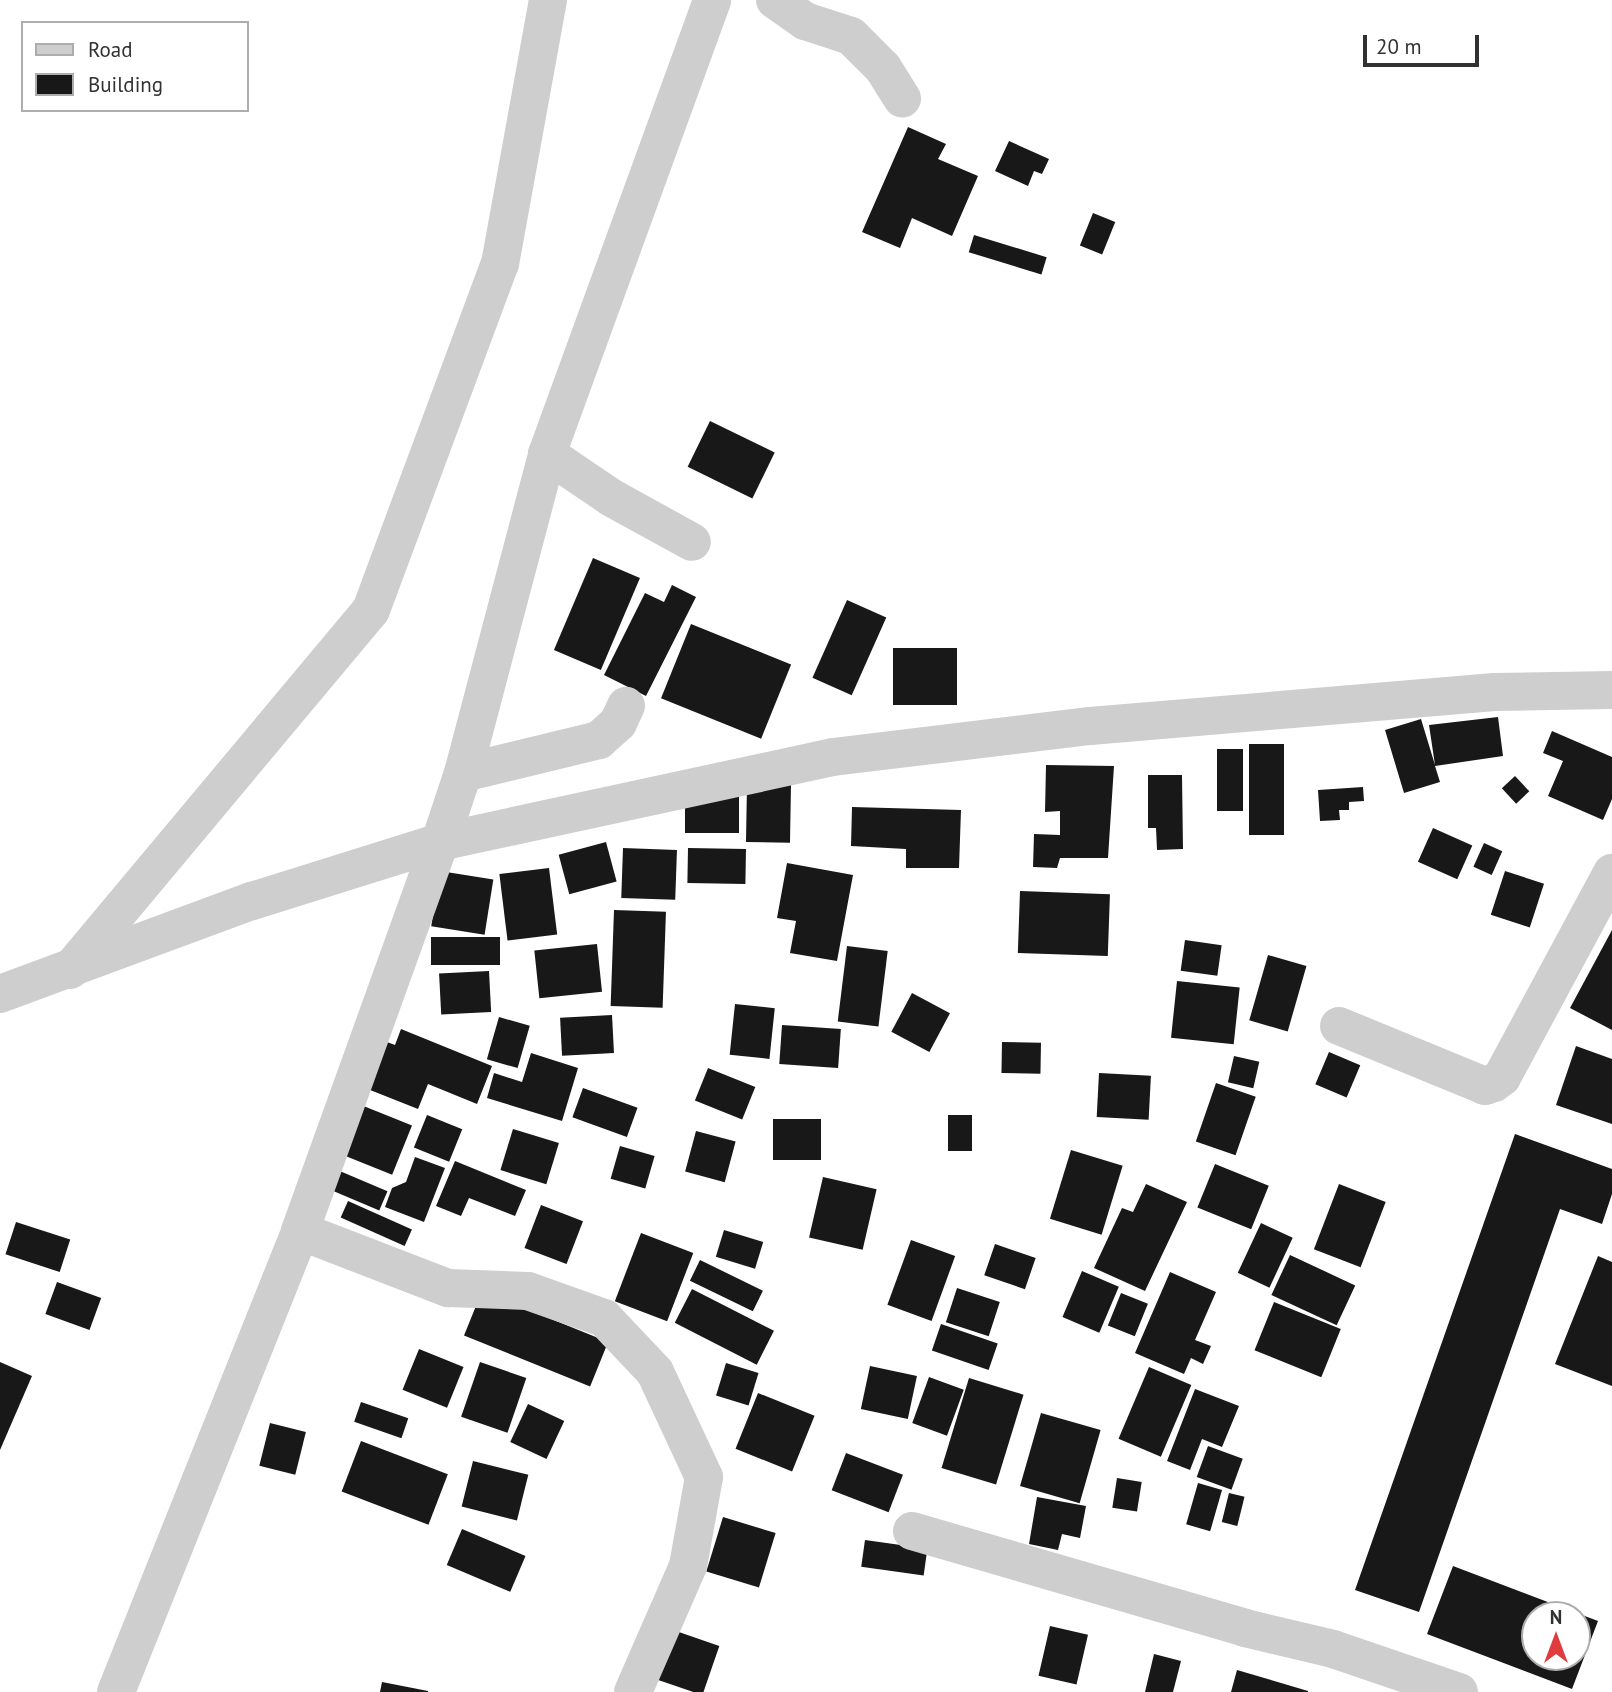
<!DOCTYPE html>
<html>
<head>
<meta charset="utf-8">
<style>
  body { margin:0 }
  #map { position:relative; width:1612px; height:1692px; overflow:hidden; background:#fff; font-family:"PT Sans",sans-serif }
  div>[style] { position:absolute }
  .building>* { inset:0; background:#181818; transform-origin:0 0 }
  .minor>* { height:38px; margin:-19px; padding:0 19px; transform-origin:19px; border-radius:19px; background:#cecece }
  span { translate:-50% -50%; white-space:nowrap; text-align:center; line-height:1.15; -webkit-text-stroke:7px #fff; paint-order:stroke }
  .legend { position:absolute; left:21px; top:21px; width:228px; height:91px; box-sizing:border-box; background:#fff; border:2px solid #adadad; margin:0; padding:9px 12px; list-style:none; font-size:21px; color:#313131 }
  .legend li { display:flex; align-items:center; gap:14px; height:35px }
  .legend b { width:35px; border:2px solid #adadad }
  .north { position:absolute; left:1521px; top:1601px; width:70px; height:70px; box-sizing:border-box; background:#fff; border:2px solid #adadad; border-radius:50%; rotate:0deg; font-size:19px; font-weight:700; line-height:28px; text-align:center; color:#313131 }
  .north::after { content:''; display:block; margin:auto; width:24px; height:32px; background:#e03b3e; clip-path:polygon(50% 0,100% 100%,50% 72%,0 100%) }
  .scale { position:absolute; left:1363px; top:35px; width:116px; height:32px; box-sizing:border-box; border:4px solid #313131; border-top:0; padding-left:9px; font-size:21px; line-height:24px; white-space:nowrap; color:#313131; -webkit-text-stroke:5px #fff; paint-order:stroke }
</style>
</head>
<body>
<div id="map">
  <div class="building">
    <div style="clip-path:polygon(908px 127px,946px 144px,938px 159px,978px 176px,952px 236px,912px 218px,900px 248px,862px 232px)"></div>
    <div style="clip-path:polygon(1009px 141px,1049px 159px,1042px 174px,1034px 171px,1028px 186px,995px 171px)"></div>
    <div style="left:1093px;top:213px;width:24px;height:35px;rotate:22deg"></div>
    <div style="left:974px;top:235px;width:76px;height:18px;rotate:17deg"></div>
    <div style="left:710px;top:421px;width:72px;height:51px;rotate:26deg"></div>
    <div style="left:593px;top:558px;width:51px;height:100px;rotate:23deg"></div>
    <div style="clip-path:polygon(672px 585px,696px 597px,646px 696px,604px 675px,645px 593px,664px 602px)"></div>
    <div style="left:847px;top:600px;width:43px;height:85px;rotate:24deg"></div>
    <div style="left:691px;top:624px;width:108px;height:80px;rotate:22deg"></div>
    <div style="left:893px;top:648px;width:64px;height:57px"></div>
    <div style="clip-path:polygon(1498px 717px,1503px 756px,1435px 766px,1440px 782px,1404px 793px,1385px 730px,1421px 719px,1435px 765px,1429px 725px)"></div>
    <div style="clip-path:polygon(1552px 731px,1612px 757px,1612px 799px,1603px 820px,1548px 796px,1563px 761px,1543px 753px)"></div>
    <div style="left:1249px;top:744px;width:35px;height:91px"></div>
    <div style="left:1217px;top:749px;width:26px;height:62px"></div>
    <div style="clip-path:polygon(1046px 765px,1114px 766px,1108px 858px,1060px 858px,1057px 868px,1033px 867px,1034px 834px,1060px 835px,1060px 811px,1045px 812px)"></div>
    <div style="clip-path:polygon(1148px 775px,1182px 775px,1183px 849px,1157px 850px,1156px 828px,1148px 828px)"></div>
    <div style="left:1515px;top:776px;width:21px;height:18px;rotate:47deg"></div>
    <div style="left:747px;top:784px;width:44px;height:58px;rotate:1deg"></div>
    <div style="clip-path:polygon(1363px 787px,1364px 801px,1349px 802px,1349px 810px,1339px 810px,1340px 820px,1320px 821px,1318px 790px)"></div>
    <div style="left:685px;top:792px;width:54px;height:41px"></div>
    <div style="clip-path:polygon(852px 807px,961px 810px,959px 868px,906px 868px,906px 849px,851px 846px)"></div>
    <div style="left:1433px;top:828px;width:43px;height:37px;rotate:24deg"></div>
    <div style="left:606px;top:842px;width:41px;height:49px;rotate:75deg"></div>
    <div style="left:1484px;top:843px;width:20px;height:26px;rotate:24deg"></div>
    <div style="left:623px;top:848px;width:54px;height:50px;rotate:2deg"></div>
    <div style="left:688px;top:848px;width:58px;height:35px;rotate:1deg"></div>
    <div style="clip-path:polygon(787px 863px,853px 875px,837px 961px,790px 953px,796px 921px,777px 918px)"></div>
    <div style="left:549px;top:868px;width:67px;height:50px;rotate:83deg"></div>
    <div style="left:440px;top:871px;width:54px;height:56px;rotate:9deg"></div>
    <div style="left:1505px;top:871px;width:41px;height:46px;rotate:18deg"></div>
    <div style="left:1020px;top:891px;width:90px;height:62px;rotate:2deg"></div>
    <div style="left:614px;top:910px;width:52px;height:96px;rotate:2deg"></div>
    <div style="clip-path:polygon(1612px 930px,1612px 1030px,1570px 1008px)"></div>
    <div style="left:500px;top:937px;width:28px;height:69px;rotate:90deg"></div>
    <div style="left:1185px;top:940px;width:37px;height:31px;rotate:8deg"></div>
    <div style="left:597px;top:944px;width:48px;height:63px;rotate:84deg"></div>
    <div style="left:847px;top:946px;width:41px;height:76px;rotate:7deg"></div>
    <div style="left:1268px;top:955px;width:40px;height:68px;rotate:16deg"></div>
    <div style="left:489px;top:971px;width:41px;height:50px;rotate:87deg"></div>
    <div style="left:1177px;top:981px;width:63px;height:57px;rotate:6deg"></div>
    <div style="left:912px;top:993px;width:43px;height:44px;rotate:28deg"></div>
    <div style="left:735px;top:1004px;width:40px;height:51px;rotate:6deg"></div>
    <div style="left:612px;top:1015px;width:38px;height:52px;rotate:87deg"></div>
    <div style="left:499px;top:1017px;width:32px;height:44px;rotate:16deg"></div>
    <div style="left:782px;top:1025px;width:59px;height:39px;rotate:4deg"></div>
    <div style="clip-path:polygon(401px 1029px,492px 1066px,477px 1104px,428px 1084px,418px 1109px,360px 1086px,379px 1039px,395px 1045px)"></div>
    <div style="left:1002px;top:1042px;width:39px;height:31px;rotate:1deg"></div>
    <div style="clip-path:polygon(1576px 1046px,1612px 1059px,1612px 1124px,1556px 1105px)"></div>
    <div style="left:1329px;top:1052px;width:34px;height:35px;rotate:23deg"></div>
    <div style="clip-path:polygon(531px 1053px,578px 1068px,562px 1121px,487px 1098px,494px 1073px,522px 1082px)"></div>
    <div style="left:1234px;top:1056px;width:26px;height:27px;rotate:13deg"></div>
    <div style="left:708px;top:1068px;width:51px;height:35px;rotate:22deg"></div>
    <div style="left:1099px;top:1073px;width:52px;height:44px;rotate:3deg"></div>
    <div style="left:1216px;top:1083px;width:42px;height:62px;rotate:19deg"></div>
    <div style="left:583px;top:1088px;width:58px;height:31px;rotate:20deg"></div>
    <div style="left:361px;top:1105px;width:55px;height:53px;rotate:22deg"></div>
    <div style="left:427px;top:1115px;width:38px;height:35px;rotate:22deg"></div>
    <div style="left:948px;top:1115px;width:24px;height:36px"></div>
    <div style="left:773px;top:1119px;width:48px;height:41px"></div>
    <div style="left:513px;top:1129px;width:48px;height:43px;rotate:17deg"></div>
    <div style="left:696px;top:1131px;width:41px;height:42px;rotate:15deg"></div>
    <div style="clip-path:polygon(1515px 1134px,1612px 1169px,1612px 1194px,1602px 1224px,1560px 1209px,1419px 1612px,1355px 1590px)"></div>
    <div style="left:620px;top:1146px;width:36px;height:34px;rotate:16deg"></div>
    <div style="left:1071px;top:1150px;width:54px;height:72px;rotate:17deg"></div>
    <div style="clip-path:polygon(415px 1157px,445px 1168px,424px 1222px,385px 1207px,392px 1188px,406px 1182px)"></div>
    <div style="clip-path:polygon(455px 1161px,526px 1190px,515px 1216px,469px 1198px,461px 1216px,436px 1206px)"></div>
    <div style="left:1215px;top:1164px;width:58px;height:47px;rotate:22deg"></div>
    <div style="left:335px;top:1169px;width:57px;height:21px;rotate:23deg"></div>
    <div style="left:823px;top:1177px;width:55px;height:62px;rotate:13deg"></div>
    <div style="clip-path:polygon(1146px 1184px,1187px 1202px,1145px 1291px,1094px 1268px,1122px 1208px,1133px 1212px)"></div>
    <div style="left:1339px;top:1184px;width:50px;height:70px;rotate:21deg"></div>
    <div style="left:348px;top:1201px;width:70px;height:18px;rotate:24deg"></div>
    <div style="left:541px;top:1205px;width:45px;height:46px;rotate:21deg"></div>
    <div style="left:16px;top:1222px;width:57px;height:34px;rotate:18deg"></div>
    <div style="left:1261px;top:1223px;width:35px;height:55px;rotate:25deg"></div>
    <div style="left:724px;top:1230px;width:41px;height:28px;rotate:17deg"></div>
    <div style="left:641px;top:1233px;width:56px;height:73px;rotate:21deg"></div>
    <div style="left:911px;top:1240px;width:47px;height:69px;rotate:20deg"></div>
    <div style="left:995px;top:1244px;width:43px;height:33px;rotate:19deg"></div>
    <div style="left:1290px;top:1255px;width:72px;height:44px;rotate:25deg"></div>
    <div style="clip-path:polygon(1598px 1256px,1612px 1262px,1612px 1386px,1555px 1364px)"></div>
    <div style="left:700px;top:1260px;width:70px;height:23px;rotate:26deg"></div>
    <div style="left:1082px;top:1271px;width:40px;height:50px;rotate:23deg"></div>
    <div style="clip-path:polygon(1170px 1272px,1216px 1292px,1195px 1340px,1211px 1346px,1203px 1364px,1191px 1358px,1184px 1374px,1135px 1353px)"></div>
    <div style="left:57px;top:1282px;width:47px;height:34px;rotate:20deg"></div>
    <div style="left:957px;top:1288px;width:45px;height:36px;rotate:18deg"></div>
    <div style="left:692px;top:1289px;width:92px;height:38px;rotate:27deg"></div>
    <div style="left:482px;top:1291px;width:136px;height:48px;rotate:22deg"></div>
    <div style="left:1121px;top:1293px;width:29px;height:35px;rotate:22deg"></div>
    <div style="left:1274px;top:1302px;width:72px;height:52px;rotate:22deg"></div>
    <div style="left:941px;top:1324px;width:60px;height:28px;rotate:19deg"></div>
    <div style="left:419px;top:1349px;width:48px;height:44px;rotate:22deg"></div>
    <div style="clip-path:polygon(0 1362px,32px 1376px,0 1450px)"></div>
    <div style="left:480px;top:1362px;width:49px;height:58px;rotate:19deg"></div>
    <div style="left:726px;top:1363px;width:34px;height:34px;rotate:17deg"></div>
    <div style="left:870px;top:1366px;width:48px;height:44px;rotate:12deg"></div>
    <div style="left:1149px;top:1367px;width:46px;height:78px;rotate:23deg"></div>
    <div style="left:929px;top:1377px;width:37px;height:49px;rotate:20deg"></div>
    <div style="left:969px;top:1378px;width:57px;height:94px;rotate:17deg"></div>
    <div style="clip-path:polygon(1195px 1389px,1239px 1406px,1222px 1447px,1202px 1439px,1190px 1470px,1167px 1461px)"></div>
    <div style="left:758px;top:1393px;width:61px;height:60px;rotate:22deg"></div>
    <div style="left:361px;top:1402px;width:50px;height:21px;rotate:19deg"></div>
    <div style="left:528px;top:1404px;width:40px;height:42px;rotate:25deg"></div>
    <div style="left:1041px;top:1413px;width:62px;height:76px;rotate:16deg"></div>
    <div style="left:270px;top:1423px;width:37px;height:44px;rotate:14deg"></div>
    <div style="left:361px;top:1441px;width:93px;height:54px;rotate:21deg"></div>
    <div style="left:1208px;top:1446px;width:37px;height:33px;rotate:20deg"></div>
    <div style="left:846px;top:1453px;width:61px;height:40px;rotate:21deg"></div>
    <div style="left:473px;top:1461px;width:57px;height:47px;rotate:14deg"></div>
    <div style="left:1117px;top:1478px;width:25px;height:30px;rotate:9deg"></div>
    <div style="left:1198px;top:1483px;width:25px;height:43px;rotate:16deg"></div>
    <div style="left:1229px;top:1493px;width:16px;height:30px;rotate:14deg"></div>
    <div style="clip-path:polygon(1037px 1497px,1086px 1506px,1080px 1538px,1062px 1534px,1058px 1550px,1029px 1544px)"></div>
    <div style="left:723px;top:1517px;width:55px;height:57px;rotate:17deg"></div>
    <div style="left:462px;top:1529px;width:69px;height:39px;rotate:23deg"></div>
    <div style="left:865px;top:1540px;width:63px;height:27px;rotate:8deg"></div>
    <div style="clip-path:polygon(evenodd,1453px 1566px,1598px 1621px,1572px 1689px,1427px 1634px,1453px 1566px,1535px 1615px,1577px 1615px,1577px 1657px,1535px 1657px,1535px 1615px)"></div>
    <div style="left:1050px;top:1626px;width:39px;height:51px;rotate:13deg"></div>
    <div style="left:673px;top:1630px;width:49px;height:52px;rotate:19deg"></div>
    <div style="clip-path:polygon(1154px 1654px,1181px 1661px,1173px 1692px,1145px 1692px)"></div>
    <div style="clip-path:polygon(1237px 1670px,1308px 1691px,1308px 1692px,1231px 1692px)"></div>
    <div style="clip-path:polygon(382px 1682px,428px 1691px,428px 1692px,380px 1692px)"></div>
  </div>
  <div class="minor">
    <div style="left:775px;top:0;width:37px;rotate:35deg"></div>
    <div style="left:805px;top:21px;width:48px;rotate:18.1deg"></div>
    <div style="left:851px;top:36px;width:45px;rotate:45deg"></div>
    <div style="left:883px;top:68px;width:36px;rotate:58deg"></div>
    <div style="left:547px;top:454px;width:78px;rotate:34.1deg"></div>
    <div style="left:612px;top:498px;width:91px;rotate:28.8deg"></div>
    <div style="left:463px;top:773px;width:140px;rotate:-13.6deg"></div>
    <div style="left:599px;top:740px;width:25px;rotate:-42deg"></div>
    <div style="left:618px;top:723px;width:19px;rotate:-65deg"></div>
    <div style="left:70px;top:970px;width:469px;rotate:-50.1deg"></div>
    <div style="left:371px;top:610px;width:369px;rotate:-69.6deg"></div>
    <div style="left:500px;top:264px;width:268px;rotate:-79.7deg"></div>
    <div style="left:0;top:994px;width:269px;rotate:-20.3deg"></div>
    <div style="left:252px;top:901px;width:197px;rotate:-17.4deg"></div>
    <div style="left:440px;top:842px;width:402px;rotate:-12.2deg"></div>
    <div style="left:833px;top:757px;width:259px;rotate:-6.9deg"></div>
    <div style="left:1090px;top:726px;width:406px;rotate:-4.8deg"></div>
    <div style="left:1495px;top:692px;width:117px;rotate:-1deg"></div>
    <div style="left:1339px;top:1026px;width:158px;rotate:22.3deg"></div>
    <div style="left:1485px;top:1086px;width:9px;rotate:-18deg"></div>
    <div style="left:1494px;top:1083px;width:10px;rotate:-37deg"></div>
    <div style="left:1502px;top:1077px;width:232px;rotate:-61.7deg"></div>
    <div style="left:300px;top:1231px;width:159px;rotate:21.1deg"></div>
    <div style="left:448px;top:1288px;width:80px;rotate:2.1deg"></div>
    <div style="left:528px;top:1291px;width:81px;rotate:19.6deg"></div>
    <div style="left:604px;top:1318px;width:74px;rotate:46.6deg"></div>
    <div style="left:655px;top:1372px;width:116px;rotate:65deg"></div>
    <div style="left:704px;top:1477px;width:90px;rotate:100.2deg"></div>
    <div style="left:688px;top:1566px;width:137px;rotate:113.6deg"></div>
    <div style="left:912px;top:1531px;width:347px;rotate:16.2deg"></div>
    <div style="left:1245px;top:1628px;width:90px;rotate:13.4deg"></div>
    <div style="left:1333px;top:1649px;width:133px;rotate:18.8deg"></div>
    <div style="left:116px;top:1692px;width:496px;rotate:-68.2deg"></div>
    <div style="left:300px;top:1231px;width:413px;rotate:-70.2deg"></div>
    <div style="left:440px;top:842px;width:73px;rotate:-71.6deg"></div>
    <div style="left:463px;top:773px;width:330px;rotate:-75.2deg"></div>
    <div style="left:547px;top:454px;width:483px;rotate:-70deg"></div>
  </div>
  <ul class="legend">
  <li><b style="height:9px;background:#cecece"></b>Road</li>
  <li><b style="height:19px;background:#181818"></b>Building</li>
  </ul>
  <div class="north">N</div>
  <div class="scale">20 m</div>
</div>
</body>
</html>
